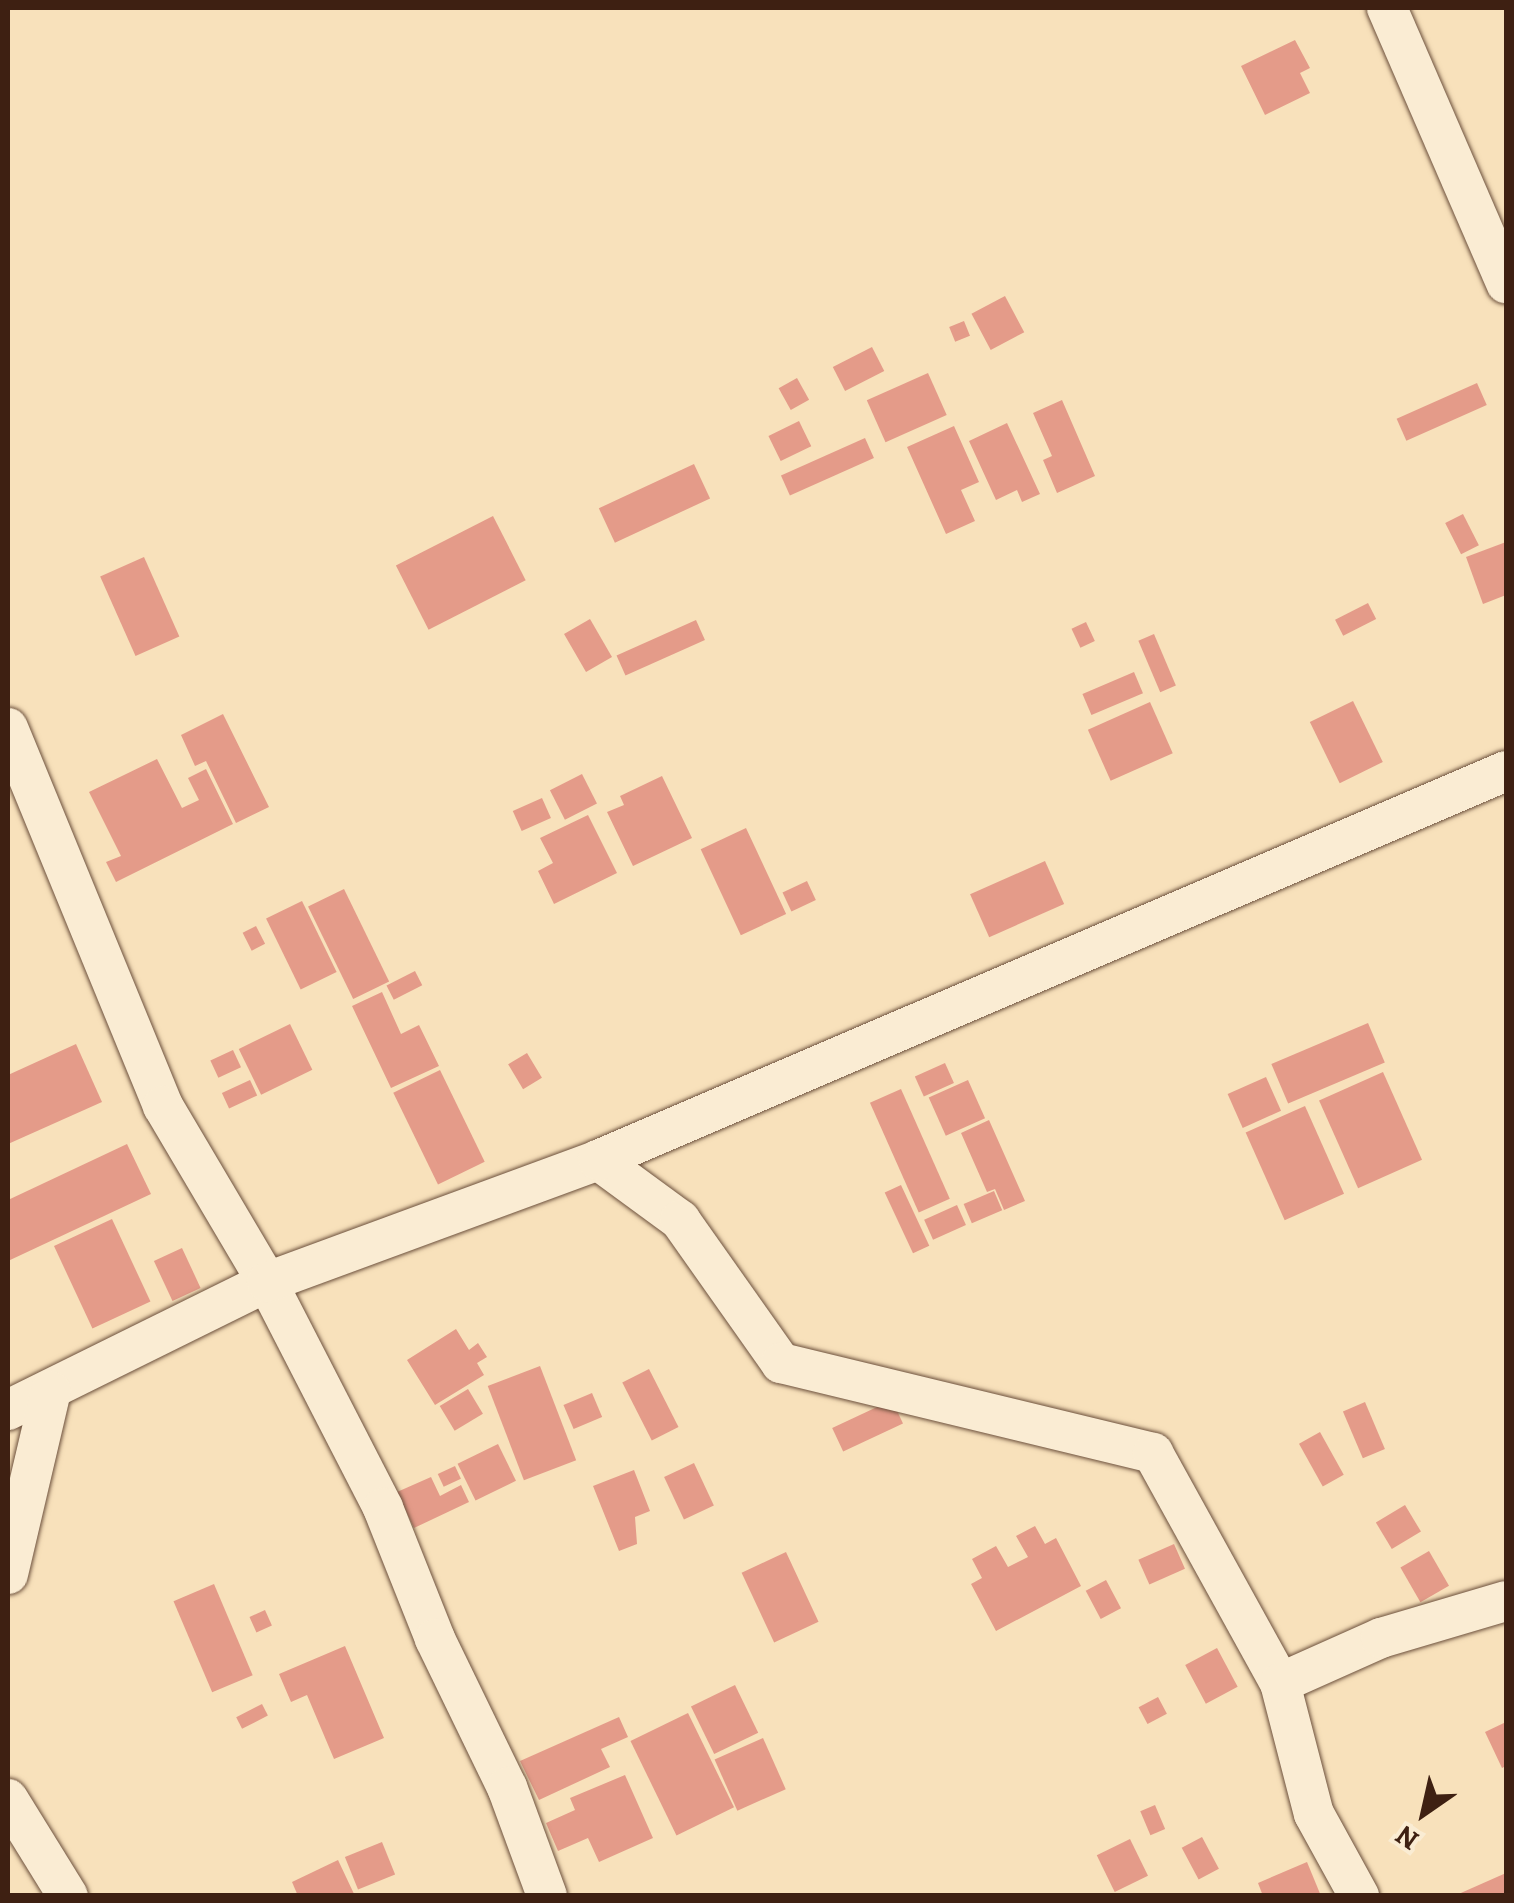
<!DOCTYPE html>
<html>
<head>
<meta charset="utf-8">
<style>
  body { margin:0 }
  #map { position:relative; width:1514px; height:1903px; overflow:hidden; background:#f8e1bb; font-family:Alegreya,serif }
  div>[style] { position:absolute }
  .building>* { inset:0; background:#e49b89; transform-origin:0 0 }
  .roads { filter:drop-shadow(0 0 2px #6c503c) drop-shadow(0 0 2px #6c503c) }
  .minor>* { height:40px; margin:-20px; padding:0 20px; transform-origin:20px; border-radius:20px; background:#faecd3 }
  span { translate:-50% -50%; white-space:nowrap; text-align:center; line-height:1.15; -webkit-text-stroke:8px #faecd3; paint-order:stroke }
  .frame { position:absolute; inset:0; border:10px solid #3e2012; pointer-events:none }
  .north { position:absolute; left:1374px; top:1763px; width:100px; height:100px; -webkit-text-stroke:8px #faecd3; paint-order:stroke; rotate:214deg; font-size:28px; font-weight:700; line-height:40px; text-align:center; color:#3e2012 }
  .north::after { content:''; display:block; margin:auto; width:35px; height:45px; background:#3e2012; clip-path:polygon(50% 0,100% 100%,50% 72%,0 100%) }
</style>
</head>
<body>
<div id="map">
  <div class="building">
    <div style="clip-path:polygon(1295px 40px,1310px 68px,1300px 73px,1310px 93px,1265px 115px,1241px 66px)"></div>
    <div style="left:1005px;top:296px;width:41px;height:38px;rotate:62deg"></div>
    <div style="left:964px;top:321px;width:16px;height:16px;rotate:68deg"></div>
    <div style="left:872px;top:347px;width:27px;height:44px;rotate:63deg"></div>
    <div style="left:928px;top:373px;width:46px;height:67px;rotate:66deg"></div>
    <div style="left:797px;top:378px;width:25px;height:21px;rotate:61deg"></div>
    <div style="left:1477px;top:383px;width:24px;height:88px;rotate:66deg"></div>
    <div style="clip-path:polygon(1062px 400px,1095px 476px,1057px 493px,1043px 460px,1052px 456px,1033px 413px)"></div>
    <div style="left:799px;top:421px;width:28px;height:34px;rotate:64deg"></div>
    <div style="clip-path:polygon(1007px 423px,1040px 494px,1022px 502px,1017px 490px,996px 500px,969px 441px)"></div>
    <div style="clip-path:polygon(954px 426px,979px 482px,961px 490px,975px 521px,946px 534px,907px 447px)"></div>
    <div style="left:865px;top:438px;width:22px;height:92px;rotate:66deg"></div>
    <div style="left:694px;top:464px;width:38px;height:105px;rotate:65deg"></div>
    <div style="left:1463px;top:514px;width:35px;height:20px;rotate:63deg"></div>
    <div style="left:493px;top:516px;width:72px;height:109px;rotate:63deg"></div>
    <div style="clip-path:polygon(1506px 542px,1506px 595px,1483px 604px,1466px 557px)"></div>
    <div style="left:144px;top:557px;width:87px;height:48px;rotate:66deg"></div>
    <div style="left:1368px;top:603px;width:18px;height:37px;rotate:63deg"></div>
    <div style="left:590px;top:619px;width:44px;height:30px;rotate:60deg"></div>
    <div style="left:696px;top:620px;width:22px;height:87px;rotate:66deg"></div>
    <div style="left:1086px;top:622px;width:21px;height:16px;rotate:65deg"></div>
    <div style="left:1154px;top:634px;width:56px;height:17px;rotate:67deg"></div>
    <div style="left:1134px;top:672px;width:23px;height:56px;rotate:67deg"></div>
    <div style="left:1353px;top:701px;width:68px;height:48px;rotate:64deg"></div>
    <div style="left:1150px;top:702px;width:56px;height:68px;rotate:66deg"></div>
    <div style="clip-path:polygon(223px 714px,269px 807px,236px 823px,206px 761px,195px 766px,181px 735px)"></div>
    <div style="clip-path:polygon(157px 759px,182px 808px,199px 800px,188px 778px,206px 769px,233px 824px,116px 882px,106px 862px,121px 856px,89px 792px)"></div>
    <div style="left:582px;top:774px;width:33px;height:36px;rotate:63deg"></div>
    <div style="clip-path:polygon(662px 776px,692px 838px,633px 866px,607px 812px,624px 805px,620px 796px)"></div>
    <div style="left:542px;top:798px;width:22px;height:32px;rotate:66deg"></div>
    <div style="clip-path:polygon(588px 815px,617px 873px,554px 904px,538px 871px,553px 863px,540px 838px)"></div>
    <div style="left:746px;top:828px;width:95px;height:50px;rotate:65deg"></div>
    <div style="left:1045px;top:861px;width:47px;height:82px;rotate:66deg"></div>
    <div style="left:807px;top:881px;width:21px;height:27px;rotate:65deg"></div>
    <div style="left:344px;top:889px;width:103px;height:40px;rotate:64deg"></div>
    <div style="left:302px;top:901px;width:79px;height:40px;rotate:64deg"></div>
    <div style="left:256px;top:926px;width:20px;height:15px;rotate:63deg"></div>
    <div style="left:415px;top:971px;width:16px;height:32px;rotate:63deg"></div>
    <div style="clip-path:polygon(382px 992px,401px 1034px,419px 1025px,439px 1066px,391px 1088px,352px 1006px)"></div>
    <div style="left:1368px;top:1023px;width:43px;height:105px;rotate:67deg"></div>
    <div style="left:290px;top:1024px;width:51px;height:57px;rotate:64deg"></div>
    <div style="clip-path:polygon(76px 1044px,102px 1102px,8px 1144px,8px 1075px)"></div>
    <div style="left:233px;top:1050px;width:19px;height:25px;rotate:65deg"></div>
    <div style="left:527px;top:1053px;width:29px;height:22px;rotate:59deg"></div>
    <div style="left:945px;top:1063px;width:22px;height:33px;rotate:66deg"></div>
    <div style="left:440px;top:1070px;width:102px;height:52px;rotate:64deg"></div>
    <div style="left:1383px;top:1072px;width:96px;height:70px;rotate:66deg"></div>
    <div style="left:1266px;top:1077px;width:37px;height:42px;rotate:66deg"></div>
    <div style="left:250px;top:1080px;width:17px;height:31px;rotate:65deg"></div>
    <div style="left:968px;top:1080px;width:42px;height:43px;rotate:66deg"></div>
    <div style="left:901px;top:1089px;width:120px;height:34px;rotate:66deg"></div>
    <div style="left:1305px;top:1106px;width:96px;height:65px;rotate:66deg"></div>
    <div style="clip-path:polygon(989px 1120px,1025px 1201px,1004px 1210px,995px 1189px,987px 1192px,961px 1133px)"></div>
    <div style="clip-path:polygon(127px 1144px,151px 1194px,8px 1261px,8px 1200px)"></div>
    <div style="left:901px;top:1185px;width:67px;height:18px;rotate:65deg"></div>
    <div style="left:994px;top:1191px;width:21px;height:33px;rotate:67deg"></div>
    <div style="left:957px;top:1205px;width:22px;height:36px;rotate:66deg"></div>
    <div style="left:112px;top:1219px;width:91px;height:64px;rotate:65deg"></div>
    <div style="left:182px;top:1248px;width:44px;height:31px;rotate:65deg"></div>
    <div style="clip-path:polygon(456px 1329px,469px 1350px,478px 1343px,487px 1357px,477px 1363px,484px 1375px,435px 1405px,407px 1360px)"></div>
    <div style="left:540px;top:1366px;width:101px;height:56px;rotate:69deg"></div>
    <div style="left:649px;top:1369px;width:65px;height:30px;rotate:63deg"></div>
    <div style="left:468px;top:1389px;width:29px;height:33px;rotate:59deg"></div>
    <div style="left:592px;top:1393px;width:26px;height:31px;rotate:67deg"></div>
    <div style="left:892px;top:1400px;width:26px;height:66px;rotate:65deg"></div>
    <div style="left:1365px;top:1402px;width:51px;height:24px;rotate:67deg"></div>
    <div style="left:1320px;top:1432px;width:49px;height:24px;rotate:61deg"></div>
    <div style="left:498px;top:1444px;width:41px;height:45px;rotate:64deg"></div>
    <div style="left:694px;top:1463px;width:47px;height:33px;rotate:65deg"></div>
    <div style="left:455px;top:1466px;width:14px;height:19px;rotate:65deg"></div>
    <div style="clip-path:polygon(634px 1470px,650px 1511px,635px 1517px,637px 1544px,619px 1551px,593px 1486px)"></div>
    <div style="clip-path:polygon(431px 1477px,440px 1496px,461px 1485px,469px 1502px,414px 1528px,397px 1492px)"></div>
    <div style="left:1405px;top:1505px;width:31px;height:34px;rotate:59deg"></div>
    <div style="clip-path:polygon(1035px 1526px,1045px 1544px,1056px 1538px,1081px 1586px,996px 1631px,971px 1584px,982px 1578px,972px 1559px,996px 1546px,1008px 1567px,1028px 1557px,1016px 1536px)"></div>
    <div style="left:1174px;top:1544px;width:27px;height:39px;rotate:66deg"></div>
    <div style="left:1429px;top:1551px;width:40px;height:33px;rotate:60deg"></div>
    <div style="left:786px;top:1552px;width:77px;height:49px;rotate:65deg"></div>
    <div style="left:1106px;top:1580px;width:32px;height:23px;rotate:62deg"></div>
    <div style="left:214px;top:1584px;width:99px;height:44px;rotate:67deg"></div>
    <div style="left:265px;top:1610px;width:17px;height:17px;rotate:66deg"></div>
    <div style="clip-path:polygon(345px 1646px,384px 1738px,334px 1759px,307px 1695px,291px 1702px,279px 1674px)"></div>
    <div style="left:1217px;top:1648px;width:44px;height:36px;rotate:62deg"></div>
    <div style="left:735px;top:1685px;width:53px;height:49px;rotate:64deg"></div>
    <div style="left:1158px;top:1697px;width:19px;height:22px;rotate:62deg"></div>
    <div style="left:262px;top:1704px;width:13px;height:29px;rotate:63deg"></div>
    <div style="left:688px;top:1713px;width:105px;height:64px;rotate:64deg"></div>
    <div style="clip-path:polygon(619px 1717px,628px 1737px,601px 1749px,610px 1767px,539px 1800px,520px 1761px)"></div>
    <div style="clip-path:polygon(1506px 1722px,1506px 1766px,1502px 1768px,1485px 1732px)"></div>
    <div style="left:763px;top:1738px;width:56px;height:53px;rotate:66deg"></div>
    <div style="clip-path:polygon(625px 1775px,653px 1838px,599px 1862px,588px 1838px,558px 1851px,546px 1823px,575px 1810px,570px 1798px)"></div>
    <div style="left:1155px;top:1805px;width:26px;height:16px;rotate:67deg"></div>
    <div style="left:1202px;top:1837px;width:36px;height:23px;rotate:62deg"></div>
    <div style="left:1130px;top:1839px;width:41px;height:37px;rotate:64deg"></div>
    <div style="left:382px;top:1842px;width:35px;height:40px;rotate:68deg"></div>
    <div style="clip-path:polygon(338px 1860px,355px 1896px,298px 1896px,292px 1882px)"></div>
    <div style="clip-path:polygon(1307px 1862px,1321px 1896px,1263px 1896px,1258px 1883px)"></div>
    <div style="clip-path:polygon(1506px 1873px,1506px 1896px,1454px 1896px)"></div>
  </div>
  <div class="roads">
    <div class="minor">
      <div style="left:1387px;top:8px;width:300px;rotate:66.6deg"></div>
      <div style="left:8px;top:728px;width:409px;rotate:67.7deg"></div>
      <div style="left:163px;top:1106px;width:204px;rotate:59.4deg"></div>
      <div style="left:267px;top:1282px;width:254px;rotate:62.8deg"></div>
      <div style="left:383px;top:1508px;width:141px;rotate:68.3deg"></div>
      <div style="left:435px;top:1639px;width:165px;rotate:64.1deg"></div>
      <div style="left:507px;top:1787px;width:116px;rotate:69.8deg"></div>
      <div style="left:598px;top:1160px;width:102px;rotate:36.2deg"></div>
      <div style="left:680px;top:1220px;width:175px;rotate:54.8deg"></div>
      <div style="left:781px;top:1363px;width:383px;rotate:13.6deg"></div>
      <div style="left:1153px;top:1453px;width:263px;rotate:61.1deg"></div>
      <div style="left:1280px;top:1683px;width:135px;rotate:75.5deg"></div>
      <div style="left:1314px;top:1814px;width:94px;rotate:61.2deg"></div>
      <div style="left:8px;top:1410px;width:289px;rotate:-26.3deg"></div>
      <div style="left:267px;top:1282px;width:353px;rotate:-20.2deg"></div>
      <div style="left:598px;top:1160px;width:988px;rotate:-23.19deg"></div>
      <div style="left:8px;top:1574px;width:188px;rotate:-76.8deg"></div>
      <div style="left:1280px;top:1683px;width:111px;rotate:-24deg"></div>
      <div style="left:1381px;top:1638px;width:130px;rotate:-16.5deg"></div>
      <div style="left:8px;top:1799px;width:114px;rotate:58.3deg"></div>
    </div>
  </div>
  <div class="frame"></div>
  <div class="north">N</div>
</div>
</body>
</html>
